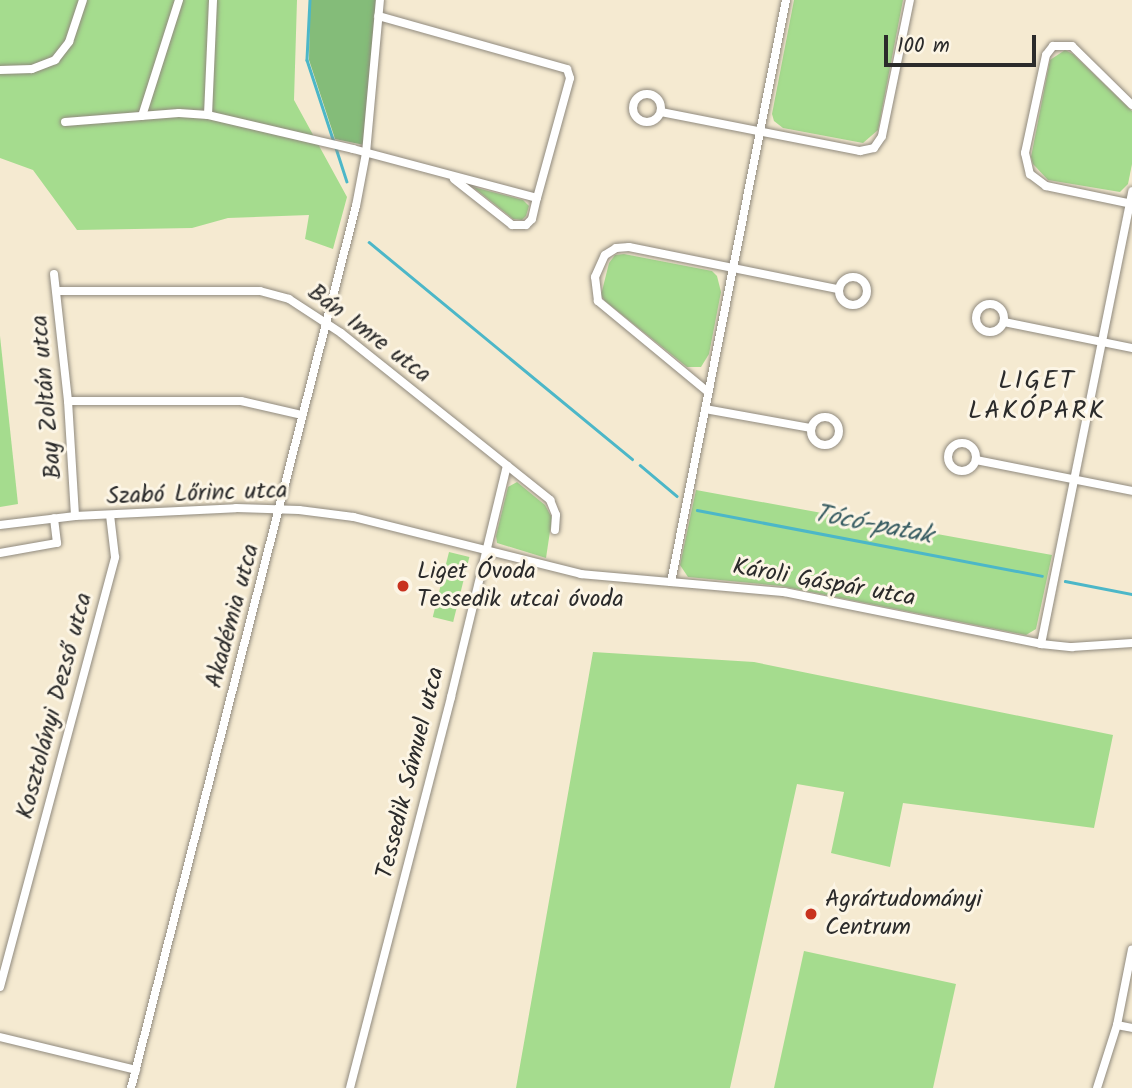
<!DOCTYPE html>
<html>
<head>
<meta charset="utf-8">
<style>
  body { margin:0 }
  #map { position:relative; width:1132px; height:1088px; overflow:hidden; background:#f5ead1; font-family:Kalam,sans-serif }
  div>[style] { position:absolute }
  .green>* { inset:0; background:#a5dc8e; transform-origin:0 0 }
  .forest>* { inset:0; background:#84bc79 }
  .stream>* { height:2.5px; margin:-1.25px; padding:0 1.25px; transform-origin:1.25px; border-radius:1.25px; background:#4cb7c8 }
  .roads { filter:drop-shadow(0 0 2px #908a7e) drop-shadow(0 0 2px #908a7e) }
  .minor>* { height:8px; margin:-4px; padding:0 4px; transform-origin:4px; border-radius:4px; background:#fff }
  .minor>.ring { margin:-4px; padding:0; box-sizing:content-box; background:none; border:8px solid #fff; border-radius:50% }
  .dots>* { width:19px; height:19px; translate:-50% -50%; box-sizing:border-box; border:4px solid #fcf5e5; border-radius:50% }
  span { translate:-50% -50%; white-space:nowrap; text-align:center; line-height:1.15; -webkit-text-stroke:6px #fcf5e5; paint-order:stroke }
  .street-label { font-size:24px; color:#2b2b2b }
  .poi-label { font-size:24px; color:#2b2b2b }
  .left { translate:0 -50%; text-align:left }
  .neighbourhood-label { font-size:26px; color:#2b2b2b; letter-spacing:2px }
  .water-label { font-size:26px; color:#375c62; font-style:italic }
  .scale { position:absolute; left:884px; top:35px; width:152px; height:32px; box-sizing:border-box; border:4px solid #2b2b2b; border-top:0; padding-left:9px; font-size:21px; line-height:24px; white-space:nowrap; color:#2b2b2b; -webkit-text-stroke:5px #fcf5e5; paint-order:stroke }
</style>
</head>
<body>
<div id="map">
  <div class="green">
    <div style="clip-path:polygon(0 0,297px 0,294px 100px,347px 197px,333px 249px,305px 239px,309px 215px,228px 218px,192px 228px,77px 230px,33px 170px,0 158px)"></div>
    <div style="clip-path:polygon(794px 0,903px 0,878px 130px,863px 143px,783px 128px,774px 121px,772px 114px)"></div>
    <div style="clip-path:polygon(1065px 50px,1073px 54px,1132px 111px,1132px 164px,1128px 184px,1120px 192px,1048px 180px,1033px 164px,1031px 157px,1050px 60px)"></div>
    <div style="clip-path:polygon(473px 187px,523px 200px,529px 206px,526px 216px,522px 220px,513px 219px)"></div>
    <div style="clip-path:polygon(624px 254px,712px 271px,717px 276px,721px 292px,709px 354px,701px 367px,687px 367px,605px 301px,601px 295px,609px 263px,615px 255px)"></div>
    <div style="clip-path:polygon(0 336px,18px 504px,0 507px)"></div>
    <div style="clip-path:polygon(517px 482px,545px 505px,552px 518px,546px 558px,497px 543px,496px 536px,508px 487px)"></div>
    <div style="clip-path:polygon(696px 490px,1052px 555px,1036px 629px,1026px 635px,781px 586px,688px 577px,680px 565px)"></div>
    <div style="left:449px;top:552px;width:21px;height:67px;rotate:14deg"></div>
    <div style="clip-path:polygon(593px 652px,754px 662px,1113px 735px,1094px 828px,903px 803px,890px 867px,831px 853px,844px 792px,797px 784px,730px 1088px,516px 1088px)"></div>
    <div style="clip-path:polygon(804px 951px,956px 984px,933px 1088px,774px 1088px)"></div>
  </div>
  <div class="forest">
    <div style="clip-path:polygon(310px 0,378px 0,364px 145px,335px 139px,309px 60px)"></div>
  </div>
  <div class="stream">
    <div style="left:310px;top:0;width:60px;rotate:92.9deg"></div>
    <div style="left:307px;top:60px;width:86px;rotate:71.8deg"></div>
    <div style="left:336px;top:148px;width:35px;rotate:72deg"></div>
    <div style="left:369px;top:242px;width:341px;rotate:39.5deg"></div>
    <div style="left:640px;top:465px;width:48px;rotate:40deg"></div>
    <div style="left:697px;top:510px;width:351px;rotate:10.8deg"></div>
    <div style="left:1065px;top:581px;width:68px;rotate:11deg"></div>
  </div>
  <div class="roads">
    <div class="minor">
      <div style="left:0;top:70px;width:32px;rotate:-2deg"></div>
      <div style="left:32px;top:69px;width:25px;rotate:-21deg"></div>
      <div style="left:55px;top:60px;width:23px;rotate:-52deg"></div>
      <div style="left:69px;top:42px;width:44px;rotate:-71.6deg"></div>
      <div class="ring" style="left:633px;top:94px;width:20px;height:20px"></div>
      <div style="left:1132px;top:105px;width:84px;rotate:-135.5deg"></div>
      <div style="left:1072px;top:46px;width:19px;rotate:180deg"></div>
      <div style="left:1053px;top:46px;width:11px;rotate:128deg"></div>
      <div style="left:1046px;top:55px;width:100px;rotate:102.1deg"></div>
      <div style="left:1025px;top:153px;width:22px;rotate:77deg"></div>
      <div style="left:1030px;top:174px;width:20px;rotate:37deg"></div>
      <div style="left:1046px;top:186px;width:88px;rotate:11.8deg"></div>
      <div style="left:661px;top:112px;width:203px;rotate:11.1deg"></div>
      <div style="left:860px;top:151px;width:14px;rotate:-12deg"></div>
      <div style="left:874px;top:148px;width:14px;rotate:-56deg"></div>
      <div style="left:882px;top:136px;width:139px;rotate:-78.4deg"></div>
      <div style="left:208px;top:115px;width:115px;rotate:-87.5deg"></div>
      <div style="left:142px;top:116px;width:122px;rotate:-72.3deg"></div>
      <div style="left:65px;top:122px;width:114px;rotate:-4.5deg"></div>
      <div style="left:179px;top:113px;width:29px;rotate:4deg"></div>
      <div style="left:208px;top:115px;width:149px;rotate:13.2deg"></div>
      <div style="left:353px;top:149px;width:190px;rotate:14.9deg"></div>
      <div style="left:537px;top:198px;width:124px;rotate:-74.6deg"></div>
      <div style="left:570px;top:78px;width:9px;rotate:-108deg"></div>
      <div style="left:567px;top:69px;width:196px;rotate:-164.3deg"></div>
      <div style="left:454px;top:179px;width:74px;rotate:38.4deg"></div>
      <div style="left:512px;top:225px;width:14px"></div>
      <div style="left:526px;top:225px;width:8px;rotate:-45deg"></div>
      <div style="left:532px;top:219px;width:22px;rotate:-77deg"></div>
      <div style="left:54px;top:274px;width:128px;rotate:83.7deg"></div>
      <div style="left:68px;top:401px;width:115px;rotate:86.5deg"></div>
      <div class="ring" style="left:839px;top:277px;width:20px;height:20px"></div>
      <div style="left:57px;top:291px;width:203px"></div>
      <div style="left:260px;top:291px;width:30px;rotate:15deg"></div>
      <div style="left:289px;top:299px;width:62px;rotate:33.2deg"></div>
      <div style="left:341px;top:333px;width:268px;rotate:38.6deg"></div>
      <div style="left:550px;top:500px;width:16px;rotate:68deg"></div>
      <div style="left:556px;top:515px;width:15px;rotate:94deg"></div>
      <div class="ring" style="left:976px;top:304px;width:20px;height:20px"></div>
      <div style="left:1004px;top:322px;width:131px;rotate:11.5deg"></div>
      <div style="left:708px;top:392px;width:143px;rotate:-140.4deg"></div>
      <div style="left:598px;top:301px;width:24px;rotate:-97deg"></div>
      <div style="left:595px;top:277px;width:24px;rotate:-66deg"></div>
      <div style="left:605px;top:255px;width:13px;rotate:-32deg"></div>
      <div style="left:616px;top:248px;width:13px;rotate:-4deg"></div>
      <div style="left:629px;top:247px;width:213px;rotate:11.4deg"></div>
      <div style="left:68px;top:401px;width:173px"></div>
      <div style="left:241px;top:401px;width:63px;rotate:12.9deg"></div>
      <div style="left:705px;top:409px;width:108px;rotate:10.2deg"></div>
      <div class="ring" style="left:811px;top:417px;width:20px;height:20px"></div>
      <div class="ring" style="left:948px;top:443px;width:20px;height:20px"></div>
      <div style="left:976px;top:460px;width:159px;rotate:11.2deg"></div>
      <div style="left:0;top:525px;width:76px;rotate:-6.8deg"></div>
      <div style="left:75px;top:516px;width:161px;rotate:-2.8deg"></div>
      <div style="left:236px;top:508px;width:63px;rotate:1.8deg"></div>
      <div style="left:299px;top:510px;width:55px;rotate:7.3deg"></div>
      <div style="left:354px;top:517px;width:234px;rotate:14.1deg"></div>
      <div style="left:581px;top:574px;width:204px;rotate:5.1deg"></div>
      <div style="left:784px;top:592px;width:262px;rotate:11.4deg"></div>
      <div style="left:1041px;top:644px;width:31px;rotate:6deg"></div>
      <div style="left:1072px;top:647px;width:60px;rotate:-3.8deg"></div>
      <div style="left:0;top:553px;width:58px;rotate:-10deg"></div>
      <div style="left:57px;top:543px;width:25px;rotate:-97deg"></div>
      <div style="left:671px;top:582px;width:593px;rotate:-78.82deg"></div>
      <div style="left:1041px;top:644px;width:462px;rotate:-78.6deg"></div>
      <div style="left:0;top:987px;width:445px;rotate:-75deg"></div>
      <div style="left:115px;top:557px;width:42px;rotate:-96.8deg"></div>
      <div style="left:1117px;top:1025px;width:15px;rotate:11deg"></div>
      <div style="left:0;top:1037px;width:140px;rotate:13.6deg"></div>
      <div style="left:131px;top:1088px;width:910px;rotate:-75.69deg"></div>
      <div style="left:356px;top:206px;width:54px;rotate:-79.3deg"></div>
      <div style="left:366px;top:153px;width:154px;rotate:-84.8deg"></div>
      <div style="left:350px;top:1088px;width:404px;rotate:-75.5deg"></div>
      <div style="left:451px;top:697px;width:238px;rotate:-76.4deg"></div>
      <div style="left:1097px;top:1088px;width:66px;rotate:-72.4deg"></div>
      <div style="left:1117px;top:1025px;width:77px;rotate:-78.8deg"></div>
    </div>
  </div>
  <div class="dots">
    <div style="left:403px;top:586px;background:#c8321e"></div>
    <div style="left:811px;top:914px;background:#c8321e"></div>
  </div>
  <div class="street-label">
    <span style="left:369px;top:334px;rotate:37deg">Bán Imre utca</span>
    <span style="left:47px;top:397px;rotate:-95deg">Bay Zoltán utca</span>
    <span style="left:197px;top:494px;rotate:-2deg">Szabó Lőrinc utca</span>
    <span style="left:824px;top:583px;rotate:10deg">Károli Gáspár utca</span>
    <span style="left:233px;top:616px;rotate:-75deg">Akadémia utca</span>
    <span style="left:55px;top:706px;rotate:-75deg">Kosztolányi Dezső utca</span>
    <span style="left:411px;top:773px;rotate:-76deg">Tessedik Sámuel utca</span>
  </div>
  <div class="poi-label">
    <span class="left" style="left:417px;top:586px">Liget Óvoda<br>Tessedik utcai óvoda</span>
    <span class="left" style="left:825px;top:914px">Agrártudományi<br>Centrum</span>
  </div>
  <div class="neighbourhood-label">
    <span style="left:1037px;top:397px">LIGET<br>LAKÓPARK</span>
  </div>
  <div class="water-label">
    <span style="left:873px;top:526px;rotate:11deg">Tócó-patak</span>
  </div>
  <div class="scale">100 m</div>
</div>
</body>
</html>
